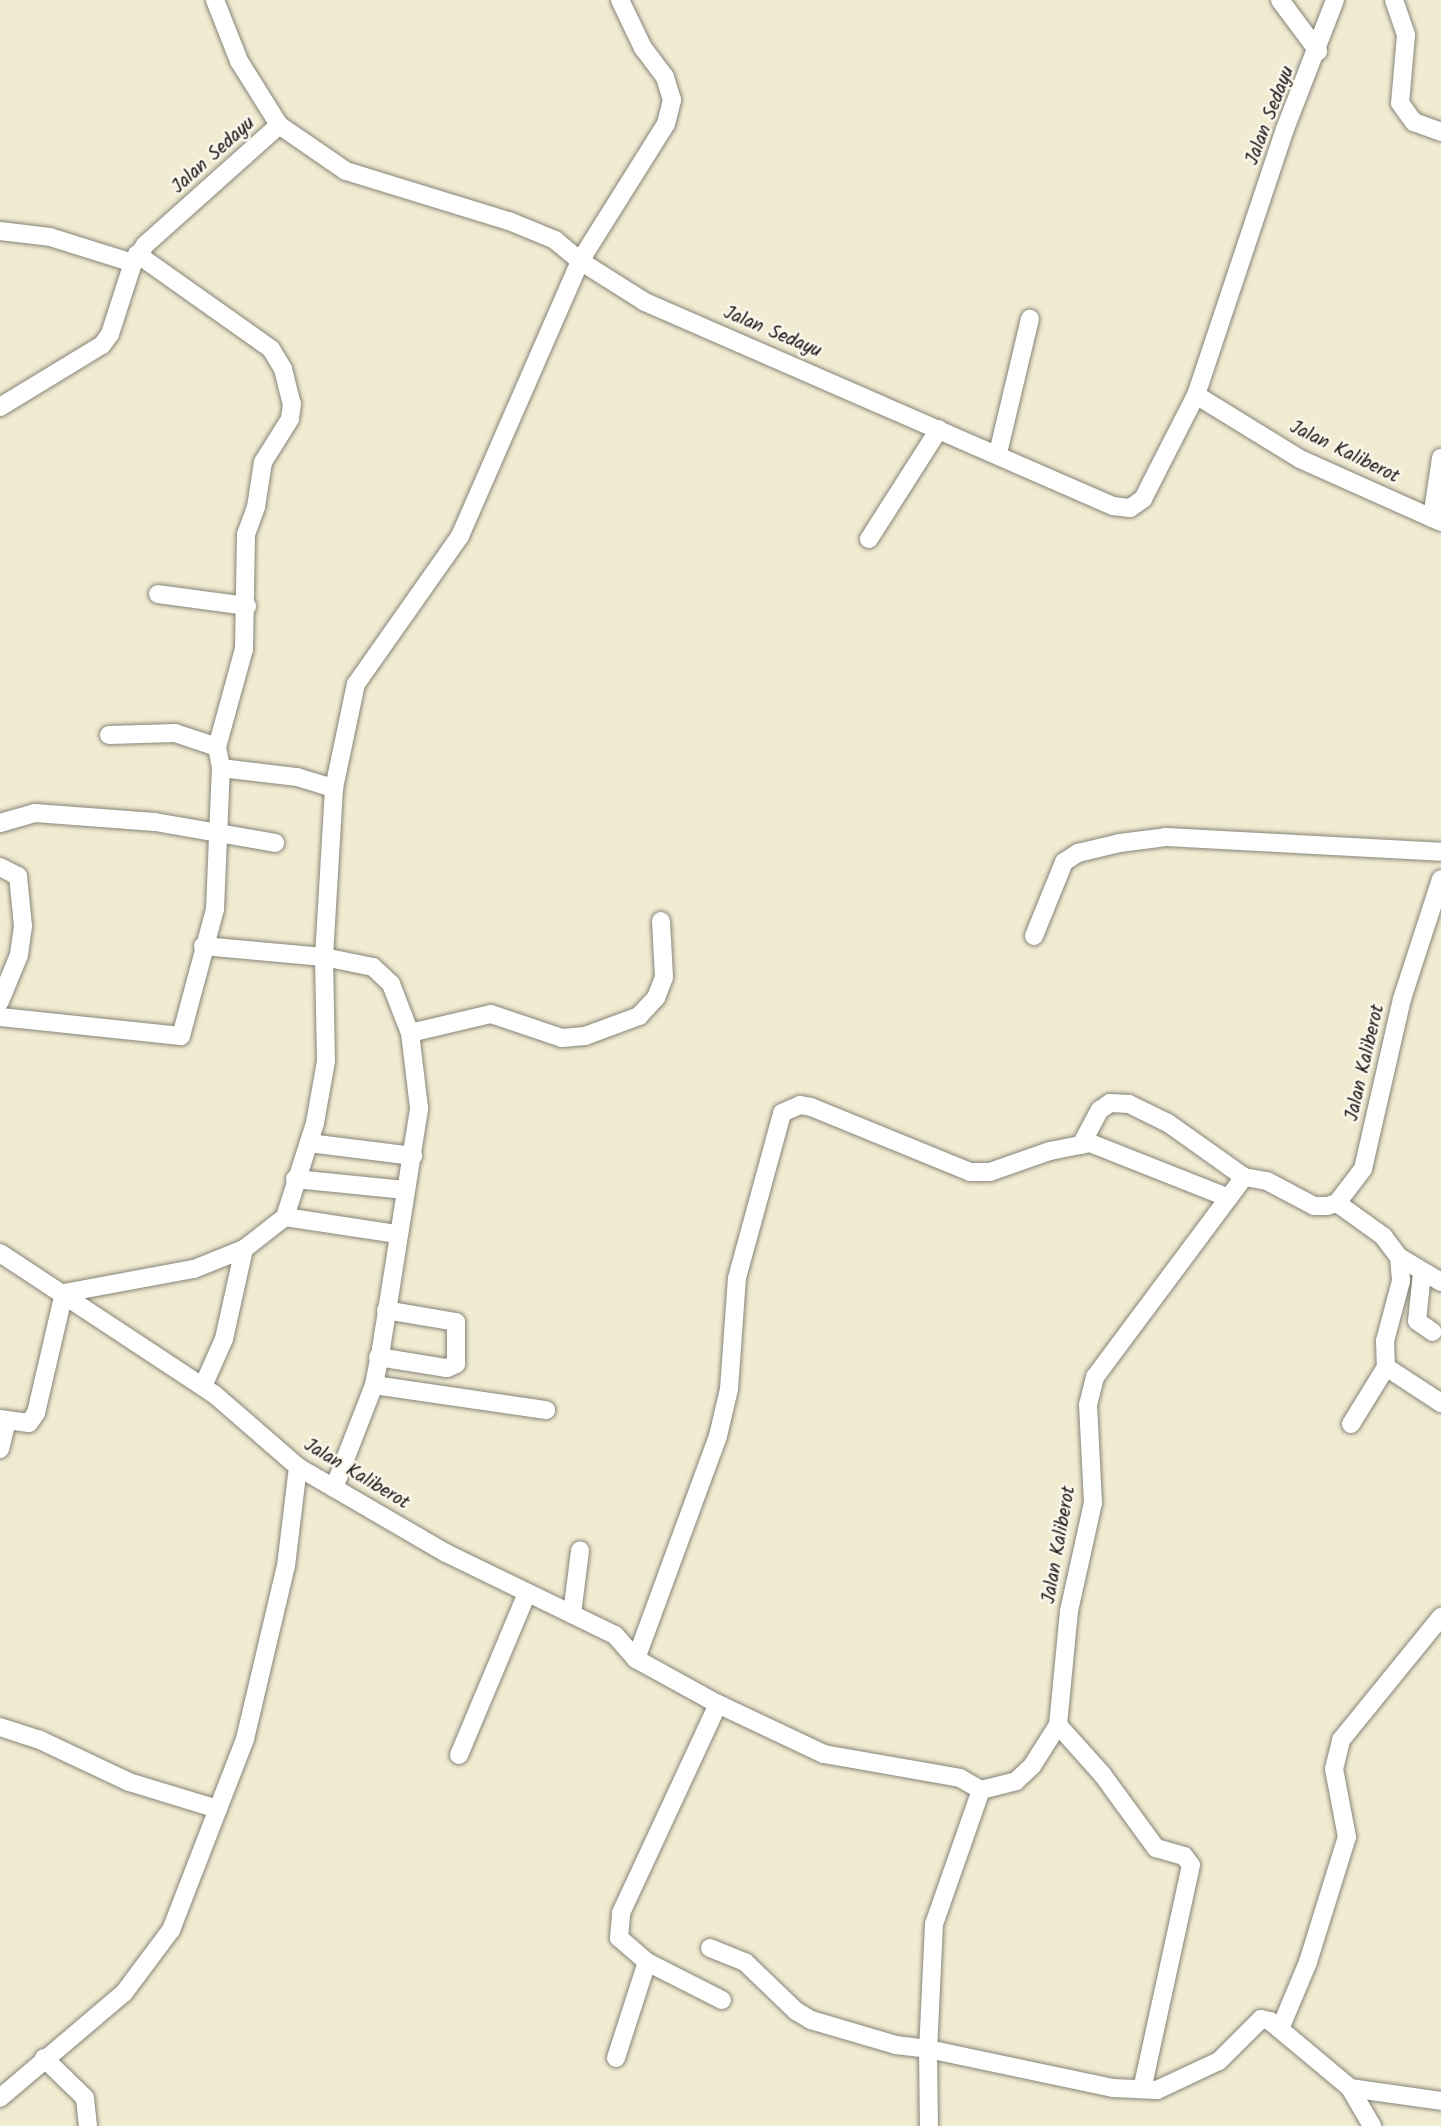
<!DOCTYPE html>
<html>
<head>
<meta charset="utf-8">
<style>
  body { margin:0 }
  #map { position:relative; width:1441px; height:2126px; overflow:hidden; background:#f1ebd2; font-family:Kalam,sans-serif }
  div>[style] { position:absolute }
  .roads { filter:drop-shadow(0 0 2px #868477) drop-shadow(0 0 2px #868477) }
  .minor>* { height:18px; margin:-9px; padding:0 9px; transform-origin:9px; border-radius:9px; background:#fff }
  span { translate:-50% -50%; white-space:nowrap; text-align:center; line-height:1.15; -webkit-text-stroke:5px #fbf7ec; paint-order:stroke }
  .street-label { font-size:19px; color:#1c1c1c }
</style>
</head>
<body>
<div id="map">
  <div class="roads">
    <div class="minor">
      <div style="left:215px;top:0;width:66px;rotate:68.5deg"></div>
      <div style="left:239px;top:61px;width:75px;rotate:58deg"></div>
      <div style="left:279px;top:125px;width:81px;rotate:34.5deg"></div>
      <div style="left:346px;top:171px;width:170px;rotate:17.1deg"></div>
      <div style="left:509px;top:221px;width:50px;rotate:22.4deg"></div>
      <div style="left:555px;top:240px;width:33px;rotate:40deg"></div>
      <div style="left:580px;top:261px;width:77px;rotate:32.2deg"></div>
      <div style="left:645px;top:302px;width:511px;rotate:23.55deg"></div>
      <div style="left:1113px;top:506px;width:17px;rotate:7deg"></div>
      <div style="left:1130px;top:508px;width:16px;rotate:-35deg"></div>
      <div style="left:1143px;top:499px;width:117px;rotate:-63deg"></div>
      <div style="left:1196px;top:395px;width:280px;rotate:-71.5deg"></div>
      <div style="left:1285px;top:129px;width:138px;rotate:-68.8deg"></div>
      <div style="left:1280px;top:0;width:64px;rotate:53.3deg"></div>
      <div style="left:1394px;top:0;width:37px;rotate:71deg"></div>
      <div style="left:1406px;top:35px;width:68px;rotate:95deg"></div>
      <div style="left:1400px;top:103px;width:24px;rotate:54deg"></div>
      <div style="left:1414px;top:122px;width:29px;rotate:20deg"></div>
      <div style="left:0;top:231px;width:50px;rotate:6.8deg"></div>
      <div style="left:50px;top:237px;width:87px;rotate:17.4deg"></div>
      <div style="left:137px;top:254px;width:164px;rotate:35.3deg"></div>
      <div style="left:271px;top:349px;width:23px;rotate:59deg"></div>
      <div style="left:283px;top:369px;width:36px;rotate:76deg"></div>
      <div style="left:292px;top:404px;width:15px;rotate:98deg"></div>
      <div style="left:290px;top:419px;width:51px;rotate:122.1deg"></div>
      <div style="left:263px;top:462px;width:46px;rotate:98.8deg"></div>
      <div style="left:256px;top:507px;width:29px;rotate:110deg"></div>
      <div style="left:246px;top:534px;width:115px;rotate:91deg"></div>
      <div style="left:244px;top:649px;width:102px;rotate:105.4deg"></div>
      <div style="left:217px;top:747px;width:21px;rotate:79deg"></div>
      <div style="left:1196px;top:395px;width:122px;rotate:31.6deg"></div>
      <div style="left:1300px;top:459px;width:154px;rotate:24.1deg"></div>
      <div style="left:0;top:407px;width:119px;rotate:-31.3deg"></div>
      <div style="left:102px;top:345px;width:14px;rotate:-54deg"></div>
      <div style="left:110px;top:334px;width:75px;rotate:-72.1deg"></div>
      <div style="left:133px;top:263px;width:22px;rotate:-56deg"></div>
      <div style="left:145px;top:245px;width:180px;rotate:-41.8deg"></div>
      <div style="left:998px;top:453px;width:138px;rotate:-76.6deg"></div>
      <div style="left:1432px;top:518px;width:61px;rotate:-81.5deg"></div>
      <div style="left:869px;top:539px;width:130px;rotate:-57.5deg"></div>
      <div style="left:158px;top:594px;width:90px;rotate:7.7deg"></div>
      <div style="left:109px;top:735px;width:66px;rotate:-1.7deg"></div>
      <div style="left:175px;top:733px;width:44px;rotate:18.4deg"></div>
      <div style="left:0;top:823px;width:36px;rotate:-16deg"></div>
      <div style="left:35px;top:813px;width:120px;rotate:4.3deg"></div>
      <div style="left:155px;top:822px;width:122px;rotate:9.9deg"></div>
      <div style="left:0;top:867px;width:20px;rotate:27deg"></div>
      <div style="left:18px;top:876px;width:50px;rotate:84.3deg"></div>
      <div style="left:23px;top:926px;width:29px;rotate:98deg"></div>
      <div style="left:19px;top:955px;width:50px;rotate:112.4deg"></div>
      <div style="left:1034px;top:936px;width:80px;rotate:-67.9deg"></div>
      <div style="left:1064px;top:862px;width:17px;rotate:-33deg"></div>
      <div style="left:1078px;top:853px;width:43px;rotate:-13.4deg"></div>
      <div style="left:1120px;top:843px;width:46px;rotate:-7.4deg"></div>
      <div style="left:1166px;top:837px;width:275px;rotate:3.1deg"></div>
      <div style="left:203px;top:946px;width:121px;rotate:5.2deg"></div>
      <div style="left:324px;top:957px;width:50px;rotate:11.5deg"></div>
      <div style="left:373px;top:967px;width:25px;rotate:43deg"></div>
      <div style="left:391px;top:984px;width:53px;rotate:68.8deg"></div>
      <div style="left:0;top:1017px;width:182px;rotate:6deg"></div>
      <div style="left:181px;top:1036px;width:131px;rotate:-75deg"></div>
      <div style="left:215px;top:909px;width:141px;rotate:-87.6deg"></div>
      <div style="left:221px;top:768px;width:77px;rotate:6.8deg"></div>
      <div style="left:297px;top:777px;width:39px;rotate:17deg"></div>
      <div style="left:309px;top:1143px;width:105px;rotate:7.1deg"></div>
      <div style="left:1081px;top:1145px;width:40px;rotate:-62deg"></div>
      <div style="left:1100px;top:1110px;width:12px;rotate:-35deg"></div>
      <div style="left:1110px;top:1103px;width:19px;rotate:3deg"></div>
      <div style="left:1129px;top:1104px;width:43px;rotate:26deg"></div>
      <div style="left:1168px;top:1123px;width:93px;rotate:35.4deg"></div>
      <div style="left:295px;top:1179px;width:111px;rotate:5.7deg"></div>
      <div style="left:1337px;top:1203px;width:57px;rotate:35.7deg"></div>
      <div style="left:1383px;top:1236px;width:26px;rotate:53deg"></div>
      <div style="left:1399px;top:1257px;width:49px;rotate:30.8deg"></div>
      <div style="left:285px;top:1217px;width:112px;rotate:8.7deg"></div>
      <div style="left:0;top:1253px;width:256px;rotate:33.4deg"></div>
      <div style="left:214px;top:1394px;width:111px;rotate:41deg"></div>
      <div style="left:298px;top:1467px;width:171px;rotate:30.2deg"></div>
      <div style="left:446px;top:1553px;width:188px;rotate:25.9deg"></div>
      <div style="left:615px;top:1635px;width:32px;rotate:49deg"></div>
      <div style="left:636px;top:1659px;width:94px;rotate:28.8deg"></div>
      <div style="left:718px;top:1704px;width:117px;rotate:25.3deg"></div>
      <div style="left:824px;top:1754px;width:138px;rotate:10deg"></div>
      <div style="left:960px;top:1778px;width:24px;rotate:30deg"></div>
      <div style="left:981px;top:1790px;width:36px;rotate:-14deg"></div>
      <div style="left:1016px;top:1781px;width:22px;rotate:-43deg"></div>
      <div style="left:1032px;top:1766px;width:49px;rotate:-57.6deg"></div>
      <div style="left:1058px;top:1725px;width:115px;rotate:-84.5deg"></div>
      <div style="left:1069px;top:1611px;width:111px;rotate:-77.5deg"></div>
      <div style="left:1093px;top:1503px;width:98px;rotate:-92.9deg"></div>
      <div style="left:1088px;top:1405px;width:29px;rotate:-76deg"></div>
      <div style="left:1095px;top:1377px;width:249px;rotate:-53.3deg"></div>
      <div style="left:1244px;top:1177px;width:23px;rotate:10deg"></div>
      <div style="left:1267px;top:1181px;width:53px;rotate:28deg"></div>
      <div style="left:1314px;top:1206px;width:13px"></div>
      <div style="left:1327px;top:1206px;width:10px;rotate:-17deg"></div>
      <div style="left:1337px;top:1203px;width:43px;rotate:-52.6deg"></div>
      <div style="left:1363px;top:1169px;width:174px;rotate:-77.1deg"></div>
      <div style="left:1402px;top:999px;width:126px;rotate:-72deg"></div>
      <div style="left:1399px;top:1257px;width:24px;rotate:85deg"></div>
      <div style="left:1401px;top:1281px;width:62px;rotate:104.9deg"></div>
      <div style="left:1385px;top:1341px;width:26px;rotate:88deg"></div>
      <div style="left:1386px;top:1367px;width:66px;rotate:33.2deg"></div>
      <div style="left:1422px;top:1273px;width:48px;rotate:95.9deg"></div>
      <div style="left:1417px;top:1321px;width:19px;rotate:35deg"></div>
      <div style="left:378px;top:1357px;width:70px;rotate:9.1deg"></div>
      <div style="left:447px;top:1368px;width:10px;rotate:-24deg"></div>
      <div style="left:456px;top:1364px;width:42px;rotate:-90deg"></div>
      <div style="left:456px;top:1322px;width:71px;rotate:-170.3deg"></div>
      <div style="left:374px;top:1385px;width:174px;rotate:8.3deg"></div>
      <div style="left:203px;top:1386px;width:51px;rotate:-65.9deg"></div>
      <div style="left:224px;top:1339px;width:92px;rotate:-77.5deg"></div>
      <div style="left:0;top:1419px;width:29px;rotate:8deg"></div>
      <div style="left:29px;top:1423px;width:12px;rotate:-55deg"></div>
      <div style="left:36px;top:1413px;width:123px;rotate:-76.9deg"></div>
      <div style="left:64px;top:1293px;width:132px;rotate:-10.5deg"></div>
      <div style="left:194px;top:1269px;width:54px;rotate:-21.8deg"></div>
      <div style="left:244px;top:1249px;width:52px;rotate:-38deg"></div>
      <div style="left:285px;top:1217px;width:99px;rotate:-72.3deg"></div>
      <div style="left:315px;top:1123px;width:63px;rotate:-79.9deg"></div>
      <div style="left:326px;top:1061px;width:104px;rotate:-91.1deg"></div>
      <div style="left:324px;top:957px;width:169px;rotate:-86.6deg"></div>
      <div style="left:334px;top:788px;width:106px;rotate:-78.1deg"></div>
      <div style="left:356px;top:684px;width:181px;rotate:-54.9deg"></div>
      <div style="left:460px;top:536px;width:300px;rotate:-66.4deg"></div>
      <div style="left:580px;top:261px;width:162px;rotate:-57.9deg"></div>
      <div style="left:666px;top:124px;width:25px;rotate:-76deg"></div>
      <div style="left:672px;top:100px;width:24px;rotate:-107deg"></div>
      <div style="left:665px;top:77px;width:36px;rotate:-127deg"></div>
      <div style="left:643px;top:48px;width:53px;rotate:-115.6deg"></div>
      <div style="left:1351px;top:1424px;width:67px;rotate:-58.4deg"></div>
      <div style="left:0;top:1449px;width:29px;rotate:-76deg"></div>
      <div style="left:334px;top:1488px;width:110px;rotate:-68.8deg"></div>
      <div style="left:374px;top:1385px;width:37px;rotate:-79deg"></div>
      <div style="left:381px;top:1349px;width:244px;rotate:-81deg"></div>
      <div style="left:419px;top:1108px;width:76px;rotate:-96.8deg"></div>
      <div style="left:410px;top:1033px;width:83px;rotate:-13.2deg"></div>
      <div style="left:491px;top:1014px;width:75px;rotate:18.7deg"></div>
      <div style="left:562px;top:1038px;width:23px;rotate:-5deg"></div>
      <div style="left:585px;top:1036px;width:58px;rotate:-20.3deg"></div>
      <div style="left:639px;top:1016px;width:25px;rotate:-47deg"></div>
      <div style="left:656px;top:998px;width:22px;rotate:-69deg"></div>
      <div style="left:664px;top:977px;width:56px;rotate:-93.1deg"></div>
      <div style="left:572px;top:1614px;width:64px;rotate:-82.8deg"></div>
      <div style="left:636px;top:1659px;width:238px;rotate:-69.8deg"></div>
      <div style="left:718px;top:1436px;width:48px;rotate:-76.8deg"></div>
      <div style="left:729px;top:1389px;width:111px;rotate:-85.9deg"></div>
      <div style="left:737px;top:1278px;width:171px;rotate:-74.7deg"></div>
      <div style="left:782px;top:1113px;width:20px;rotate:-24deg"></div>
      <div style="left:800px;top:1105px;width:11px;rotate:10deg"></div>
      <div style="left:811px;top:1107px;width:172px;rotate:22.2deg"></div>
      <div style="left:970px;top:1172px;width:20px"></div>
      <div style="left:990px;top:1172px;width:64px;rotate:-19.3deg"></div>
      <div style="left:1050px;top:1151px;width:41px;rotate:-11.3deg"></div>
      <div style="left:1090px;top:1143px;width:149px;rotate:21.6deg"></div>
      <div style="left:1058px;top:1725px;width:66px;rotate:48.1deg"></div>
      <div style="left:1102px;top:1774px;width:92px;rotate:53.9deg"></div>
      <div style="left:1156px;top:1848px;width:29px;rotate:16deg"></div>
      <div style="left:1184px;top:1856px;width:11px;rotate:52deg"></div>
      <div style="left:1191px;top:1865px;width:229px;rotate:102.3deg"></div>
      <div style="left:0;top:1727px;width:40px;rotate:18deg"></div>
      <div style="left:38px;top:1739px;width:101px;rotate:25.3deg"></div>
      <div style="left:129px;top:1782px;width:93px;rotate:16.9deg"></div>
      <div style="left:459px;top:1755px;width:176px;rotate:-67.2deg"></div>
      <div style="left:981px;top:1790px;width:142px;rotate:109.3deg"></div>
      <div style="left:934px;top:1924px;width:125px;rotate:92.7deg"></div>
      <div style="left:928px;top:2049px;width:189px;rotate:11.9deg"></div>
      <div style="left:1113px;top:2088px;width:44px;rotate:2.6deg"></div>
      <div style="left:1157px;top:2090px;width:68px;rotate:-25.1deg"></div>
      <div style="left:1219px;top:2061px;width:59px;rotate:-45deg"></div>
      <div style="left:1261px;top:2019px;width:9px;rotate:13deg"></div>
      <div style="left:1270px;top:2021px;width:104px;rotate:39.9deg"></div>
      <div style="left:1350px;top:2088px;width:44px;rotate:59.9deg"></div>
      <div style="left:710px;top:1948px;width:38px;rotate:22deg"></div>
      <div style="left:745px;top:1962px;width:71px;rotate:43.9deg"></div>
      <div style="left:796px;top:2011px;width:17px;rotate:31deg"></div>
      <div style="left:811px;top:2020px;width:89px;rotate:16.4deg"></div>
      <div style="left:896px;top:2045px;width:32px;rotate:7deg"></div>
      <div style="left:928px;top:2049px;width:77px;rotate:89.3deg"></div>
      <div style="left:647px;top:1962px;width:84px;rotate:26.9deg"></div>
      <div style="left:1280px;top:2029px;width:73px;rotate:-67.3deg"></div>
      <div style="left:1308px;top:1962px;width:131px;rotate:-72.7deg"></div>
      <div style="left:1347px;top:1837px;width:69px;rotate:-100.8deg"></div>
      <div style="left:1334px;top:1769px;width:30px;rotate:-76deg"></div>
      <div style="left:1341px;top:1740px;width:159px;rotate:-50.9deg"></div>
      <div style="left:44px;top:2058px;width:57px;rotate:44.3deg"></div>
      <div style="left:85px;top:2098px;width:28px;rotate:84deg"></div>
      <div style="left:616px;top:2058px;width:101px;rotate:-72.1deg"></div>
      <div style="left:647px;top:1962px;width:37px;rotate:-139deg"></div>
      <div style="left:619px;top:1938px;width:25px;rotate:-85deg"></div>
      <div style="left:621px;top:1913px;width:230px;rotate:-65.1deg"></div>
      <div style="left:1350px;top:2088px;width:92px;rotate:8.1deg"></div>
      <div style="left:0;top:2098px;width:162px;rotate:-40.3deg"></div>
      <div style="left:124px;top:1993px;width:79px;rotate:-53.3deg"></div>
      <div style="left:171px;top:1930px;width:205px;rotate:-68.8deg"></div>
      <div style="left:245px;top:1739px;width:178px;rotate:-76.7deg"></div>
      <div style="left:286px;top:1566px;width:100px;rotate:-83.1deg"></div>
    </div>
  </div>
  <div class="street-label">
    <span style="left:1271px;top:116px;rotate:-69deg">Jalan Sedayu</span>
    <span style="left:214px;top:156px;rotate:-42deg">Jalan Sedayu</span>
    <span style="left:772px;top:333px;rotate:23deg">Jalan Sedayu</span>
    <span style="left:1344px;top:453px;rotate:26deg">Jalan Kaliberot</span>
    <span style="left:1366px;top:1063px;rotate:-77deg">Jalan Kaliberot</span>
    <span style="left:356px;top:1475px;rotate:31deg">Jalan Kaliberot</span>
    <span style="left:1060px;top:1545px;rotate:-80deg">Jalan Kaliberot</span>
  </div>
</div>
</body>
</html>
